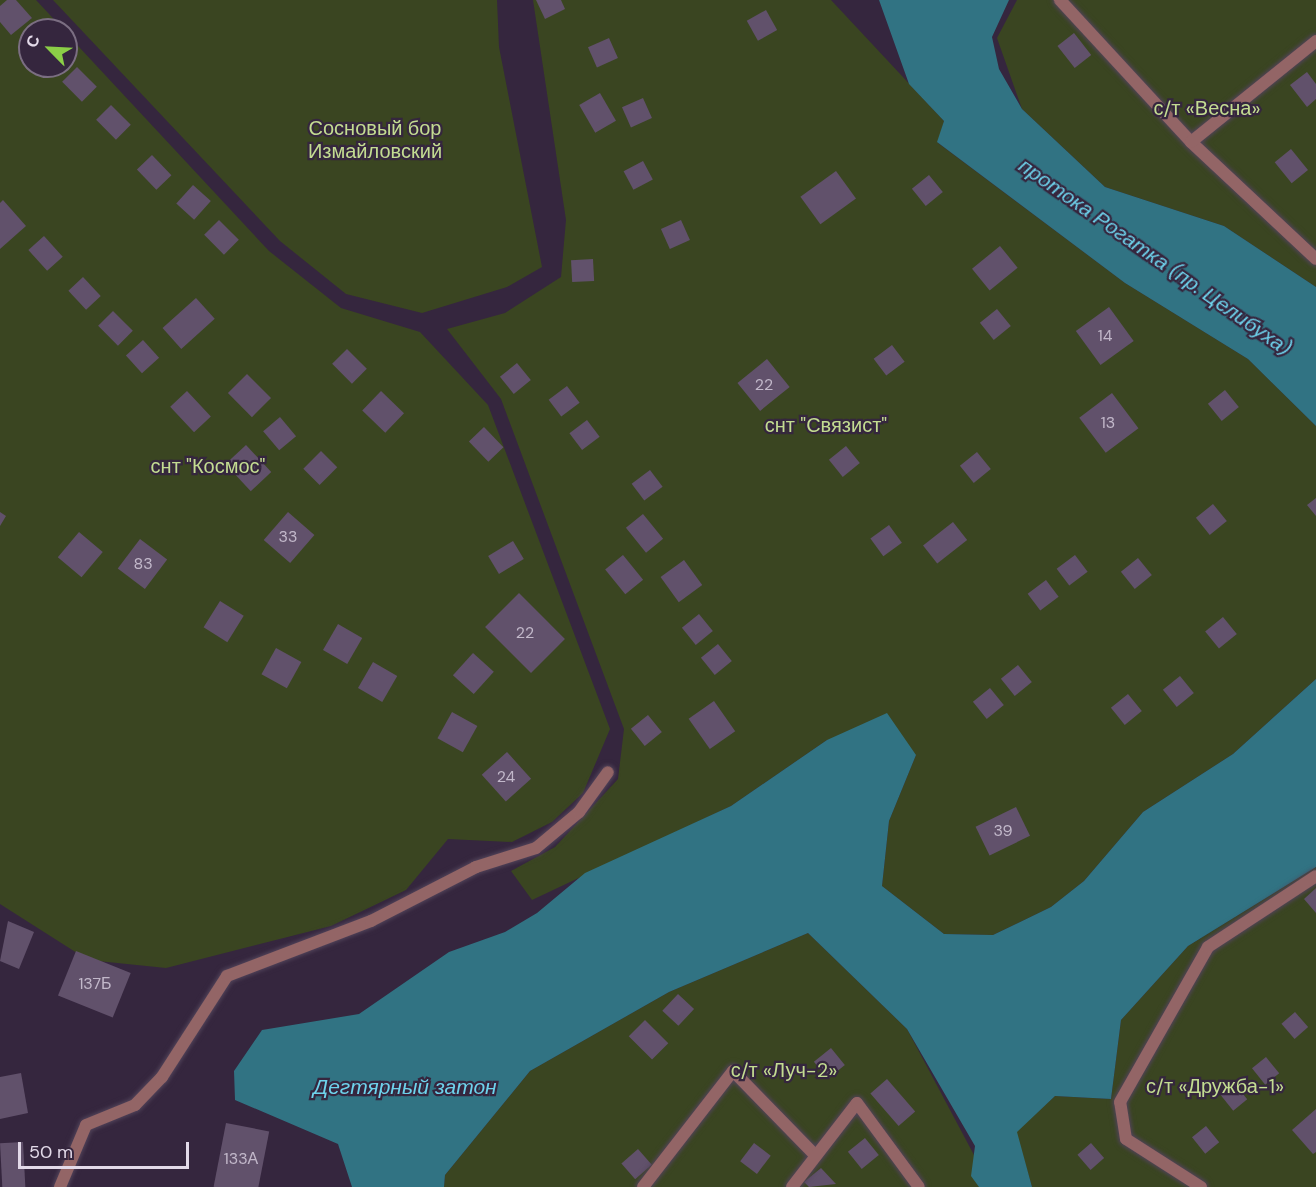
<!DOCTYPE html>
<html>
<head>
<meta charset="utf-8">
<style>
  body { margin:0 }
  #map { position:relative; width:1316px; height:1187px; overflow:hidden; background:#35263e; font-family:"DM Sans",sans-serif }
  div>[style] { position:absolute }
  .green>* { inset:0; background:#3a4521 }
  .water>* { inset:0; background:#317383 }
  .building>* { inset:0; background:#61516b; transform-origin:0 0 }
  .roads { filter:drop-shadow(0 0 2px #514359) drop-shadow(0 0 2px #514359) }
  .service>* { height:12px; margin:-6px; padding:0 6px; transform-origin:6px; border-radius:6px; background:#936566 }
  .minor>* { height:12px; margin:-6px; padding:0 6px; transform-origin:6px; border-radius:6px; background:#936566 }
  span { translate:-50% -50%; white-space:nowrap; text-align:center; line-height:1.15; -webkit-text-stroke:4.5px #35263e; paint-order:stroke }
  .number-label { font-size:16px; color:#c2b8ca }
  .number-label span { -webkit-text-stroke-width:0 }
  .park-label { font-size:20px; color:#c3dc91 }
  .water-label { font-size:21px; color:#6ed3ec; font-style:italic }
  .north { position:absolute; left:18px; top:18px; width:60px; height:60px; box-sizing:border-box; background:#35263e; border:2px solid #7b6e82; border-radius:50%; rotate:294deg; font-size:16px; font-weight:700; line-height:24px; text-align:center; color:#e3dae9 }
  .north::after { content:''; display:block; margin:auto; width:21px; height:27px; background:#8bce47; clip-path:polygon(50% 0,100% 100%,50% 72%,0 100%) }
  .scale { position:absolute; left:18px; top:1142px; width:171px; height:27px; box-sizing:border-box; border:3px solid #e3dae9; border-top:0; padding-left:8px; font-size:18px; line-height:21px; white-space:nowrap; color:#e3dae9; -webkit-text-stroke:4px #35263e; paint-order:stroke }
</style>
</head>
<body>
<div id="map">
  <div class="green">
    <div style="clip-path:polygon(0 0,36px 0,64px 30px,30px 30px,30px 66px,66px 66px,66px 33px,269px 251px,341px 308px,420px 332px,488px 405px,610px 729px,583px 793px,552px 822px,512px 842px,448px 839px,406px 890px,331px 926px,166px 968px,88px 960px,0 904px)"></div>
    <div style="clip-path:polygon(53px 0,497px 0,499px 47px,542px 267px,507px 287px,422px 313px,346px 294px,280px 241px)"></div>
    <div style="clip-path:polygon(533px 0,831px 0,944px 121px,938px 143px,1125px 283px,1248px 359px,1316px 426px,1316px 679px,1233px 754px,1143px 812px,1084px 881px,1051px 907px,993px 935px,944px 934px,882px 886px,889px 821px,916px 755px,827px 740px,731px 806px,532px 900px,511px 871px,555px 847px,618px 779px,624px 729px,501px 399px,447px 329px,505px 313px,561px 277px,566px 220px)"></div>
    <div style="clip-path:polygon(1017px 0,1316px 0,1316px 287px,1224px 226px,1105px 187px,1022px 109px,997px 38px)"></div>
    <div style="clip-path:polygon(1316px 867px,1316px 1187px,1032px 1187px,1016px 1132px,1055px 1096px,1111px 1099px,1121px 1020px,1188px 946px)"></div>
    <div style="clip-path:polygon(808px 933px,907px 1029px,991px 1187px,444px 1187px,445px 1175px,530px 1071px,669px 992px)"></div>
  </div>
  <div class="water">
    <div style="clip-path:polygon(879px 0,1009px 0,992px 37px,999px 69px,1022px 109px,1105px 187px,1224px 226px,1316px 287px,1316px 426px,1248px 359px,1125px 283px,937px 142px,944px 121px,909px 84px)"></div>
    <div style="clip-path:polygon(1316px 679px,1316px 867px,1188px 946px,1121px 1020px,1111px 1099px,1055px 1096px,1017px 1132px,1032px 1187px,979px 1187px,971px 1176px,975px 1146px,907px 1029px,808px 933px,669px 992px,530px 1071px,445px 1175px,444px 1187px,352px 1187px,338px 1144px,235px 1100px,234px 1071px,262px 1030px,359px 1014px,449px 952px,505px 932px,537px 913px,585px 873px,731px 806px,827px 740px,887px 713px,916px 755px,889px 821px,882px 886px,944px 934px,993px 935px,1051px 907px,1084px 881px,1143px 812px,1233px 754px)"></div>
  </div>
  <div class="building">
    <div style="clip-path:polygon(7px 0,16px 0,32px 18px,11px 35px,0 22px,0 6px)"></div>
    <div style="clip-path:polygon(536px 0,561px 0,565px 9px,545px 19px)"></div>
    <div style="left:766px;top:10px;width:23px;height:22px;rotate:61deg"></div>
    <div style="left:1074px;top:33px;width:28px;height:21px;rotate:52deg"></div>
    <div style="left:609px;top:38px;width:22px;height:23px;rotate:66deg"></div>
    <div style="left:77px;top:67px;width:28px;height:21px;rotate:45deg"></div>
    <div style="clip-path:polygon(1307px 72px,1316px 84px,1316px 99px,1307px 107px,1290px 85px)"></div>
    <div style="left:600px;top:93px;width:32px;height:24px;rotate:60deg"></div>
    <div style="left:643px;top:98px;width:22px;height:23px;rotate:66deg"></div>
    <div style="left:111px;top:105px;width:28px;height:21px;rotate:45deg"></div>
    <div style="left:1291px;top:149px;width:27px;height:21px;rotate:51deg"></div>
    <div style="left:152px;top:155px;width:28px;height:21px;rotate:46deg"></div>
    <div style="left:643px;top:161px;width:21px;height:22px;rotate:62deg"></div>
    <div style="left:836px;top:171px;width:34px;height:44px;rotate:54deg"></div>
    <div style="left:929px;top:175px;width:22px;height:22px;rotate:51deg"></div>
    <div style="left:193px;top:185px;width:24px;height:25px;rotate:42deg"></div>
    <div style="clip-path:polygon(3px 200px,26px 226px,0 249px,0 203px)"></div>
    <div style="left:219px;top:220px;width:28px;height:21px;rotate:45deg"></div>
    <div style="left:681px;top:220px;width:22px;height:22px;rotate:66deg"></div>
    <div style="left:44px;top:236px;width:28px;height:21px;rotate:48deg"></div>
    <div style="left:1000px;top:246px;width:28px;height:36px;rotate:51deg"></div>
    <div style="left:593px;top:259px;width:22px;height:22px;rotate:87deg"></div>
    <div style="left:83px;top:277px;width:26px;height:20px;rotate:47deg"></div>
    <div style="left:196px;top:298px;width:28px;height:45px;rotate:48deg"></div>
    <div style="left:1109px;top:307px;width:42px;height:41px;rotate:54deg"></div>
    <div style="left:997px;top:309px;width:22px;height:22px;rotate:51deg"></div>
    <div style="left:113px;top:311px;width:28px;height:21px;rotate:45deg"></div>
    <div style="left:143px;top:340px;width:24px;height:23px;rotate:48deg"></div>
    <div style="left:892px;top:345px;width:21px;height:23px;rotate:53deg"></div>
    <div style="left:347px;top:349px;width:28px;height:21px;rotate:45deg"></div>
    <div style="left:767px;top:359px;width:36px;height:38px;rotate:51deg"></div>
    <div style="left:517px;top:363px;width:22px;height:22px;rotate:51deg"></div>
    <div style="left:247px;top:374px;width:34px;height:27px;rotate:45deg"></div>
    <div style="left:567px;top:386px;width:21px;height:23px;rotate:53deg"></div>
    <div style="left:1225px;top:390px;width:22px;height:22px;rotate:51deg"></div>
    <div style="left:187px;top:391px;width:35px;height:23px;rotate:47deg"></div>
    <div style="left:381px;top:391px;width:32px;height:27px;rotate:44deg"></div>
    <div style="left:1112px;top:393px;width:44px;height:41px;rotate:53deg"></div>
    <div style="left:280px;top:417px;width:25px;height:22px;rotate:50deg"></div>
    <div style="left:587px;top:420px;width:21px;height:22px;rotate:53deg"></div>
    <div style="left:484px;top:427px;width:28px;height:21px;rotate:46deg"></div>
    <div style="left:246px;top:445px;width:37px;height:28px;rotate:47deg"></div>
    <div style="left:846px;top:446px;width:22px;height:22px;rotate:51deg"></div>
    <div style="left:321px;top:451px;width:23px;height:25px;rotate:45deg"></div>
    <div style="left:977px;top:452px;width:22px;height:22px;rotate:51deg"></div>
    <div style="left:650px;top:470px;width:21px;height:23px;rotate:53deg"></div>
    <div style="clip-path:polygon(1316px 498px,1316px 516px,1307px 505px)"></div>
    <div style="left:1213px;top:504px;width:22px;height:22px;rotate:51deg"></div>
    <div style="clip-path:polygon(0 512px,6px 516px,0 526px)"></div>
    <div style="left:288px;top:512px;width:35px;height:37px;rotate:41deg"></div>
    <div style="left:643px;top:514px;width:32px;height:22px;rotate:51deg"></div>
    <div style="left:953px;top:522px;width:23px;height:38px;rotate:52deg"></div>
    <div style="left:889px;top:525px;width:22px;height:23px;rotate:54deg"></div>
    <div style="left:79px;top:532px;width:31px;height:33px;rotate:40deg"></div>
    <div style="left:140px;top:539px;width:34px;height:37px;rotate:37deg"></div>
    <div style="left:513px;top:541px;width:21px;height:29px;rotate:59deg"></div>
    <div style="left:623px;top:555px;width:32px;height:23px;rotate:51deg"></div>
    <div style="left:1075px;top:555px;width:21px;height:23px;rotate:53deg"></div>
    <div style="left:1138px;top:558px;width:22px;height:22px;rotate:51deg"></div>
    <div style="left:684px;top:560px;width:31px;height:29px;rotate:54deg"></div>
    <div style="left:1046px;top:580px;width:21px;height:23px;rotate:53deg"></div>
    <div style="left:519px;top:593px;width:65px;height:48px;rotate:45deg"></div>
    <div style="left:220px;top:601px;width:28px;height:31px;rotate:32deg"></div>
    <div style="left:699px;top:614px;width:22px;height:22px;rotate:51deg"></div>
    <div style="left:1223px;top:617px;width:22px;height:23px;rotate:51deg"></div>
    <div style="left:338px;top:624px;width:28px;height:30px;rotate:30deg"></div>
    <div style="left:718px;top:644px;width:22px;height:22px;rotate:51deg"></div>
    <div style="left:276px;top:648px;width:29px;height:30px;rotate:29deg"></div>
    <div style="left:473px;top:653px;width:28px;height:30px;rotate:42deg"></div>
    <div style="left:373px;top:662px;width:28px;height:30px;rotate:30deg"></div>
    <div style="left:1018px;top:665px;width:22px;height:22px;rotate:51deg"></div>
    <div style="left:1180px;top:676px;width:22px;height:22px;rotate:51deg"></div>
    <div style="left:990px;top:688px;width:22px;height:22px;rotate:51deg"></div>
    <div style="left:1128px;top:694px;width:22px;height:22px;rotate:51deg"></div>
    <div style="left:714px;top:701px;width:37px;height:31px;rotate:55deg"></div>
    <div style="left:452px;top:712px;width:29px;height:30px;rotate:29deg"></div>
    <div style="left:648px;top:715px;width:22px;height:22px;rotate:51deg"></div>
    <div style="left:507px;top:752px;width:36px;height:34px;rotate:48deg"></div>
    <div style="left:1016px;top:807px;width:32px;height:45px;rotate:64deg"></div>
    <div style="clip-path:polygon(1316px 888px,1316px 913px,1304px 899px)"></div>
    <div style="clip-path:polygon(8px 921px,34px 932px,19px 969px,0 961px)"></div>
    <div style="left:76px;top:951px;width:59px;height:48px;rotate:22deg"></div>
    <div style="left:678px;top:994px;width:22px;height:23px;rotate:43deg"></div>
    <div style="left:1295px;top:1012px;width:20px;height:18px;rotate:49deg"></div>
    <div style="left:645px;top:1020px;width:33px;height:23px;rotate:45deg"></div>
    <div style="left:831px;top:1048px;width:22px;height:22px;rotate:51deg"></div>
    <div style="left:1266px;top:1057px;width:21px;height:18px;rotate:51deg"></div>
    <div style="clip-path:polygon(21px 1073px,28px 1113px,0 1119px,0 1077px)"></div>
    <div style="left:887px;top:1079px;width:43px;height:22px;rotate:49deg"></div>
    <div style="left:1234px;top:1083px;width:21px;height:18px;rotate:51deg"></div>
    <div style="clip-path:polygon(1316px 1109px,1316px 1152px,1313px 1154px,1292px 1130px)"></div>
    <div style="left:226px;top:1123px;width:44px;height:65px;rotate:11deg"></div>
    <div style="left:1206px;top:1126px;width:21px;height:18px;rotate:51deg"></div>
    <div style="left:865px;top:1138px;width:22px;height:22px;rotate:51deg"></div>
    <div style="left:23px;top:1142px;width:45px;height:23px;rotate:87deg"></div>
    <div style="left:754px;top:1143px;width:21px;height:23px;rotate:37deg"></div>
    <div style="left:1091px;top:1143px;width:20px;height:18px;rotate:49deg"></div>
    <div style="left:638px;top:1149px;width:21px;height:22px;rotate:49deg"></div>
    <div style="clip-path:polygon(821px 1168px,836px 1184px,809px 1187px,804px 1182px)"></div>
  </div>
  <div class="roads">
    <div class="service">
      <div style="left:1060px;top:0;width:193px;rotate:47.3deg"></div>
      <div style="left:1191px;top:142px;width:171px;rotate:43.1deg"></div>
      <div style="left:1191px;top:142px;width:161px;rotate:-38.9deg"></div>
      <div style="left:643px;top:1187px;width:147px;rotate:-52.2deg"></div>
      <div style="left:733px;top:1071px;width:117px;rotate:45.7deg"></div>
      <div style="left:792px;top:1187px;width:106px;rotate:-52.3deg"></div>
      <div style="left:857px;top:1103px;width:104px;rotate:53.6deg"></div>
    </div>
    <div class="minor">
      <div style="left:60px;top:1187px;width:67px;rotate:-67.2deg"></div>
      <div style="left:86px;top:1125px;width:53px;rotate:-22.2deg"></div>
      <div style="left:135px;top:1105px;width:39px;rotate:-46deg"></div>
      <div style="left:162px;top:1077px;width:120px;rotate:-57.2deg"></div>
      <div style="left:227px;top:976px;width:154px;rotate:-20.9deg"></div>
      <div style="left:371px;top:921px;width:118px;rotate:-27.2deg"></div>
      <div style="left:476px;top:867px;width:63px;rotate:-17.6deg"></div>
      <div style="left:536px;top:848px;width:56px;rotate:-39.9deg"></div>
      <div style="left:579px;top:812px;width:49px;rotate:-54.1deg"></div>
      <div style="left:1201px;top:1187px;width:89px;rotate:-147.4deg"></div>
      <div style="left:1126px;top:1139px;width:37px;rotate:-99deg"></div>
      <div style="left:1120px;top:1102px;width:178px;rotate:-60.4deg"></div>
      <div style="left:1208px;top:947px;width:129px;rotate:-33.3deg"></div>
    </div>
  </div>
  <div class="number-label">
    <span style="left:1105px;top:336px">14</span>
    <span style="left:764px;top:385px">22</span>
    <span style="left:1108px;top:423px">13</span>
    <span style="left:288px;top:537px">33</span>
    <span style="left:143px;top:564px">83</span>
    <span style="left:525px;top:633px">22</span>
    <span style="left:506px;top:777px">24</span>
    <span style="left:1003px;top:831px">39</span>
    <span style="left:95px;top:984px">137Б</span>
    <span style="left:241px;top:1159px">133А</span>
  </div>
  <div class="park-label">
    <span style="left:1207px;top:108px">с/т «Весна»</span>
    <span style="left:375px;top:140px">Сосновый бор<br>Измайловский</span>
    <span style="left:826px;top:425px">снт "Связист"</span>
    <span style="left:208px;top:466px">снт "Космос"</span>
    <span style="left:784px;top:1070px">с/т «Луч-2»</span>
    <span style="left:1215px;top:1086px">с/т «Дружба-1»</span>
  </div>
  <div class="water-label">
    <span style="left:1155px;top:257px;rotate:35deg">протока Рогатка (пр. Целибуха)</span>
    <span style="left:405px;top:1087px">Дегтярный затон</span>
  </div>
  <div class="north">С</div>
  <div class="scale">50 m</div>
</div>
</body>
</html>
